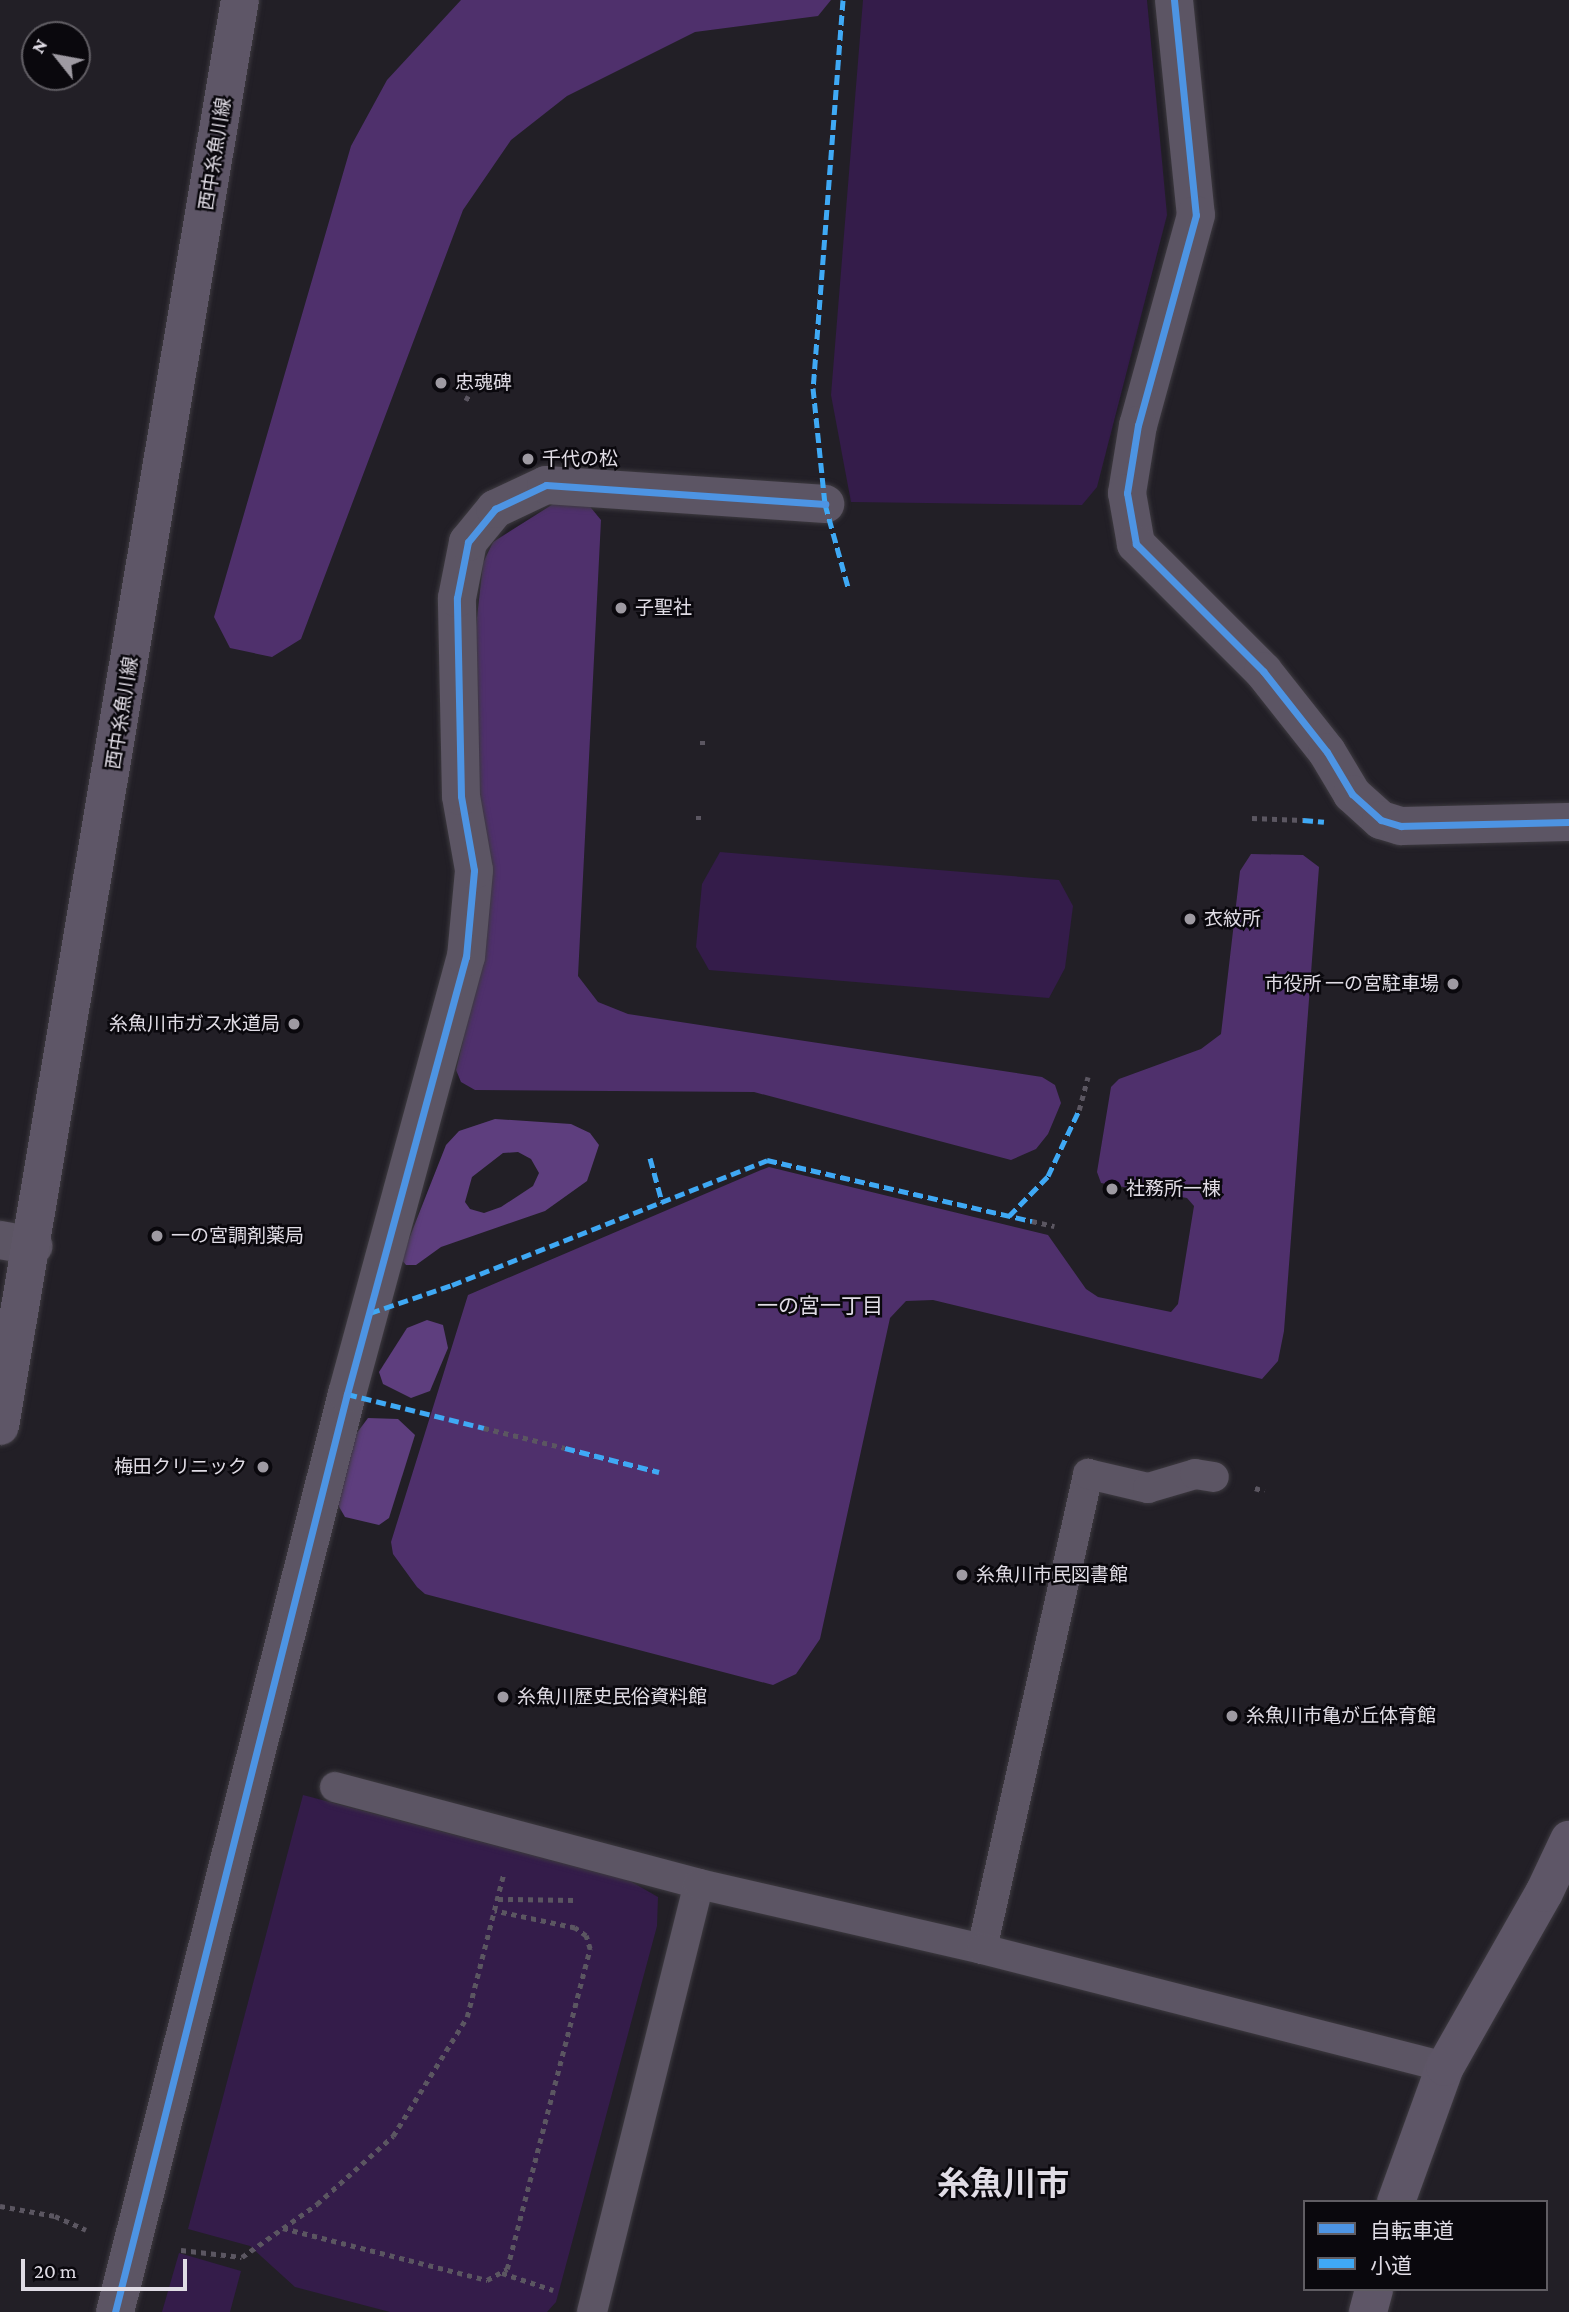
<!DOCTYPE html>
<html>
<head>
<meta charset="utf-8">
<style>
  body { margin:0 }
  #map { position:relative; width:1569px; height:2312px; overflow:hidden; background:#221f26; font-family:"Crimson Pro","Noto Sans JP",serif }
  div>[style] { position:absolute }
  .green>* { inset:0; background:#341c4a }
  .forest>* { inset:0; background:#4f306c }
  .water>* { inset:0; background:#5e3e7e }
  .path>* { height:4.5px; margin-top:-2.25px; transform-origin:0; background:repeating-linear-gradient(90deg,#5b5661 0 5px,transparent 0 10px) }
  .roads { filter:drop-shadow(0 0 2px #3d3a40) drop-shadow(0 0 2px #3d3a40) }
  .lane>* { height:30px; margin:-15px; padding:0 15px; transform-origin:15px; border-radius:15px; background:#5c5564 }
  .street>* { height:38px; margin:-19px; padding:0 19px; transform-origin:19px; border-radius:19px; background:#5c5564 }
  .secondary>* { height:38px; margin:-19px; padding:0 19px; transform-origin:19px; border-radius:19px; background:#5e5667 }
  .quiet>* { height:5px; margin-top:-2.5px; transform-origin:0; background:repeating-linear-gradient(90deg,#3fa9f5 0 10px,transparent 0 15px) }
  .cycleway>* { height:7px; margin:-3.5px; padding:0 3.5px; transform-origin:3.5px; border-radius:3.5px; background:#4d94e3 }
  .dots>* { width:19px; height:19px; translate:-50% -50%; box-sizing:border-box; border:4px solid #0a080d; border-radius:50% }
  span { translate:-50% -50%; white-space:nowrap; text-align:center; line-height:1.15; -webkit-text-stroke:5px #0a080d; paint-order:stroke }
  .street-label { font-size:19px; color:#e0dce5 }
  .poi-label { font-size:19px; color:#e0dce5 }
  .left { translate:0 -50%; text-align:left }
  .right { translate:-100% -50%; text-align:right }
  .neighbourhood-label { font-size:21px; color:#e0dce5 }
  .town-label { font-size:33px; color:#e0dce5; font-weight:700 }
  .legend { position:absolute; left:1303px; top:2200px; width:245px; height:91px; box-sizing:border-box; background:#0a080d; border:2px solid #605d63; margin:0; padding:9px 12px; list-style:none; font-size:21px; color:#e0dce5 }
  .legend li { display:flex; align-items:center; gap:14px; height:35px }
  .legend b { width:35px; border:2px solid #605d63 }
  .north { position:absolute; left:21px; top:21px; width:70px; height:70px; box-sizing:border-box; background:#0a080d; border:2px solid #605d63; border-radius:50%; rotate:301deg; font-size:19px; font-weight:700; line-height:28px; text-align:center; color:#e0dce5 }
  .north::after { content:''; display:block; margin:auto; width:24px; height:32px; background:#9e9aa2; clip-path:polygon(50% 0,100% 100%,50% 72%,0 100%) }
  .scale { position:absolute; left:21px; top:2259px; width:166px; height:32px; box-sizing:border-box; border:4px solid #e0dce5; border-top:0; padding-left:9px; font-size:21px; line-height:24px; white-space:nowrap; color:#e0dce5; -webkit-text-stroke:5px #0a080d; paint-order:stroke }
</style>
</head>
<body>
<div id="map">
  <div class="green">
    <div style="clip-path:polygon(863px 0,1147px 0,1167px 215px,1097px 487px,1082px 505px,851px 502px,831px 395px)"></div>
    <div style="clip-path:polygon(720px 852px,1059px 880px,1073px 906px,1065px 968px,1049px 998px,709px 970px,696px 947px,702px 884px)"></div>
    <div style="clip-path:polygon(303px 1795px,630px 1881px,658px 1897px,657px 1926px,556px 2302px,547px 2312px,390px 2312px,295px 2287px,250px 2246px,188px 2229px)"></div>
    <div style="clip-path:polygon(179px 2253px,241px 2271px,230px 2312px,162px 2312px)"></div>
  </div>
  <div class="forest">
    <div style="clip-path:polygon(461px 0,831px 0,818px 16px,695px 32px,567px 96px,511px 140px,463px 210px,301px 639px,272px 657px,230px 648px,214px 617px,351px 146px,387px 80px)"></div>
    <div style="clip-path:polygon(561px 499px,587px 503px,601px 520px,578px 976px,598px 1002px,628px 1014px,1042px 1077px,1055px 1085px,1061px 1103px,1048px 1134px,1036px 1149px,1011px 1160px,754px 1092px,475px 1090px,461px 1082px,456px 1070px,487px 939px,474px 782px,475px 636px,483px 563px,493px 542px)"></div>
    <div style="clip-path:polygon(1251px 854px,1303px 855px,1319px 867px,1284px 1331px,1278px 1361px,1262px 1379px,933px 1300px,906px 1301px,890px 1318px,820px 1639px,796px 1674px,773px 1685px,425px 1594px,417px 1587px,393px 1554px,391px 1542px,468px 1295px,761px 1170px,769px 1167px,1048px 1235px,1086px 1289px,1098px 1297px,1171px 1312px,1178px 1304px,1194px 1206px,1187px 1198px,1101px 1183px,1097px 1172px,1111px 1087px,1119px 1079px,1201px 1049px,1221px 1034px,1240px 871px)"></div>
  </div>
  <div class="water">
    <div style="clip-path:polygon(evenodd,495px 1119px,571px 1124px,590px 1133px,599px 1145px,587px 1181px,545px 1211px,441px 1247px,416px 1265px,406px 1265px,401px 1259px,446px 1145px,459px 1131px,495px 1119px,518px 1152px,531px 1159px,539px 1173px,533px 1186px,501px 1207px,484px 1213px,470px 1209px,465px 1202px,472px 1177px,503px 1153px,518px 1152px)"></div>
    <div style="clip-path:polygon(427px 1320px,443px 1325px,448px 1348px,430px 1391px,411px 1398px,383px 1384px,379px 1372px,407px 1328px)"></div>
    <div style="clip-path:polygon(368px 1418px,398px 1419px,415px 1435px,389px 1518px,379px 1525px,345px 1517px,338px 1505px,356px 1434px)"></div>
  </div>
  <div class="path">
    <div style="left:465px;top:397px;width:9px;rotate:27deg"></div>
    <div style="left:700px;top:743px;width:7px"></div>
    <div style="left:696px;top:818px;width:6px"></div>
    <div style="left:1252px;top:818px;width:51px;rotate:2.2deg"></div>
    <div style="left:1079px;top:1110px;width:34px;rotate:-75deg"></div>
    <div style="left:1032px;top:1221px;width:23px;rotate:13deg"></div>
    <div style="left:484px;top:1428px;width:83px;rotate:13.9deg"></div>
    <div style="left:1255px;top:1488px;width:10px;rotate:17deg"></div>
    <div style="left:498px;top:1899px;width:78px;rotate:0.7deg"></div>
    <div style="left:0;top:2206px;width:56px;rotate:10.3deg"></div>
    <div style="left:55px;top:2216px;width:34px;rotate:24deg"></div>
    <div style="left:283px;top:2228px;width:211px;rotate:14.3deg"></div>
    <div style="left:487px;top:2280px;width:23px;rotate:-29deg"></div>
    <div style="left:507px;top:2269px;width:331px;rotate:-75.5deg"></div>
    <div style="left:590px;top:1949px;width:14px;rotate:-107deg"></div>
    <div style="left:586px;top:1936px;width:14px;rotate:-144deg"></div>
    <div style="left:575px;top:1928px;width:82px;rotate:-168deg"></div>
    <div style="left:181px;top:2250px;width:61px;rotate:6.5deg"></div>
    <div style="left:242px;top:2257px;width:92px;rotate:-35.2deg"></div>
    <div style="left:317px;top:2204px;width:102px;rotate:-41.8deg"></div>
    <div style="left:393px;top:2136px;width:140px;rotate:-58.1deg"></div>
    <div style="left:467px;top:2017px;width:146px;rotate:-75.7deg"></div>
    <div style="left:502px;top:2273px;width:54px;rotate:18.4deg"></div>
  </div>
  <div class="roads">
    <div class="lane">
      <div style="left:335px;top:1787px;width:377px;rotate:14.9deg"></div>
      <div style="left:982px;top:1949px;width:487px;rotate:-77.4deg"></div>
      <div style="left:1088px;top:1474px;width:62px;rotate:13.1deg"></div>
      <div style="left:1148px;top:1488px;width:49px;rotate:-16.6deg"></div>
      <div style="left:1195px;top:1474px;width:19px;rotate:9deg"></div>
      <div style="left:592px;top:2312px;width:441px;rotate:-76deg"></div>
      <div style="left:699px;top:1884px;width:290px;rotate:12.9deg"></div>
      <div style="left:982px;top:1949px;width:478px;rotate:14.3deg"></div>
    </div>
    <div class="street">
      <div style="left:1174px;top:0;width:216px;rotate:84.2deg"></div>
      <div style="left:1196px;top:215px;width:218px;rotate:105.4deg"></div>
      <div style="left:1138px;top:425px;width:69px;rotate:99.2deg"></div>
      <div style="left:1127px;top:493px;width:52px;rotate:80deg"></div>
      <div style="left:1136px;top:544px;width:180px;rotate:45deg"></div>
      <div style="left:1263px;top:671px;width:103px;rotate:51.7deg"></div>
      <div style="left:1327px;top:752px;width:49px;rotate:59.2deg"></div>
      <div style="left:1352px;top:794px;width:39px;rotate:42deg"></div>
      <div style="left:1381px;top:820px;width:21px;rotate:17deg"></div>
      <div style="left:1401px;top:826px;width:168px;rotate:-1.4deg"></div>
      <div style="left:0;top:1240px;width:34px;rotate:10deg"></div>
      <div style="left:115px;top:2312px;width:947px;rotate:-75.82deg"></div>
      <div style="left:347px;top:1394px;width:453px;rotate:-74.8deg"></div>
      <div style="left:466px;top:957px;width:87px;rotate:-84.7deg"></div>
      <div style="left:474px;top:870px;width:75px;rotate:-100deg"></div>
      <div style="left:461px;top:796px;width:198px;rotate:-91.2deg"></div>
      <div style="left:457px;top:598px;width:57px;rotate:-78.9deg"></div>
      <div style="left:468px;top:542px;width:43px;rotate:-50.7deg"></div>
      <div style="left:495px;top:509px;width:56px;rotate:-25.2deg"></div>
      <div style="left:546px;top:485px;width:280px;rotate:3.9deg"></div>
    </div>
    <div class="secondary">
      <div style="left:0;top:1426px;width:1446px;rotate:-80.45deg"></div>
      <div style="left:1396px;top:2202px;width:144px;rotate:-70.1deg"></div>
      <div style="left:1445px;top:2067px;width:200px;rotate:-60.4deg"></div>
      <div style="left:1544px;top:1893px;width:59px;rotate:-64.7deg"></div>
      <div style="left:1368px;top:2312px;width:24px;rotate:-75deg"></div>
    </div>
  </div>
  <div class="quiet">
    <div style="left:843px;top:0;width:389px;rotate:94.4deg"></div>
    <div style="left:813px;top:388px;width:117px;rotate:84.1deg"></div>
    <div style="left:825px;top:504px;width:86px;rotate:74.5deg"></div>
    <div style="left:1303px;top:820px;width:21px;rotate:5deg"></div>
    <div style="left:650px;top:1158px;width:46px;rotate:74.7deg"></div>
    <div style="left:1009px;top:1216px;width:56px;rotate:-45.7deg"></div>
    <div style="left:1048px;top:1176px;width:73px;rotate:-64.8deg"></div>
    <div style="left:370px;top:1313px;width:87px;rotate:-18.9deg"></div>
    <div style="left:452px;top:1285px;width:339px;rotate:-21.6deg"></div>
    <div style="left:767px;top:1160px;width:272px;rotate:13deg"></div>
    <div style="left:347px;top:1394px;width:141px;rotate:13.9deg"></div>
    <div style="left:565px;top:1448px;width:97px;rotate:14.3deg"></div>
  </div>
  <div class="cycleway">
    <div style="left:1174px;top:0;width:216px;rotate:84.2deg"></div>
    <div style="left:1196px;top:215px;width:218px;rotate:105.4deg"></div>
    <div style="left:1138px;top:425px;width:69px;rotate:99.2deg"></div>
    <div style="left:1127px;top:493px;width:52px;rotate:80deg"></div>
    <div style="left:1136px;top:544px;width:180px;rotate:45deg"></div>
    <div style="left:1263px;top:671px;width:103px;rotate:51.7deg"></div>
    <div style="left:1327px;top:752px;width:49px;rotate:59.2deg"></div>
    <div style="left:1352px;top:794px;width:39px;rotate:42deg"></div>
    <div style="left:1381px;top:820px;width:21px;rotate:17deg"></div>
    <div style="left:1401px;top:826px;width:168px;rotate:-1.4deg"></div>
    <div style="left:115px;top:2312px;width:947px;rotate:-75.82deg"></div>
    <div style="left:347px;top:1394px;width:453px;rotate:-74.8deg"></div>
    <div style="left:466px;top:957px;width:87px;rotate:-84.7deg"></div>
    <div style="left:474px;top:870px;width:75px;rotate:-100deg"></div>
    <div style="left:461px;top:796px;width:198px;rotate:-91.2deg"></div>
    <div style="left:457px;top:598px;width:57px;rotate:-78.9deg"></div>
    <div style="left:468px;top:542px;width:43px;rotate:-50.7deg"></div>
    <div style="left:495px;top:509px;width:56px;rotate:-25.2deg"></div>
    <div style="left:546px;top:485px;width:280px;rotate:3.9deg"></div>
  </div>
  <div class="dots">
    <div style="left:441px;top:383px;background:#9e9aa2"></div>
    <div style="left:528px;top:459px;background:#9e9aa2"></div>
    <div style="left:621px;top:608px;background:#9e9aa2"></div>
    <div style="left:1190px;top:919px;background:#9e9aa2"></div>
    <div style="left:1453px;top:984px;background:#9e9aa2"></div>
    <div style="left:294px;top:1024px;background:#9e9aa2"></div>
    <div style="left:1112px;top:1189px;background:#9e9aa2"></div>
    <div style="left:157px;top:1236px;background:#9e9aa2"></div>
    <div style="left:263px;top:1467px;background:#9e9aa2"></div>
    <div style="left:962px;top:1575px;background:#9e9aa2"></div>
    <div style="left:503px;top:1697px;background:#9e9aa2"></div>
    <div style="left:1232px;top:1716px;background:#9e9aa2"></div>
  </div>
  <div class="street-label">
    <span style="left:215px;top:154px;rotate:-81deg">西中糸魚川線</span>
    <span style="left:122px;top:713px;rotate:-81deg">西中糸魚川線</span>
  </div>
  <div class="poi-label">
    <span class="left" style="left:455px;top:383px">忠魂碑</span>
    <span class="left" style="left:542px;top:459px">千代の松</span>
    <span class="left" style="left:635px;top:608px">子聖社</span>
    <span class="left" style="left:1204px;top:919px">衣紋所</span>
    <span class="right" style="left:1439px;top:984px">市役所 一の宮駐車場</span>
    <span class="right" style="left:280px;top:1024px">糸魚川市ガス水道局</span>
    <span class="left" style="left:1126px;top:1189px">社務所一棟</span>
    <span class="left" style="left:171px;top:1236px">一の宮調剤薬局</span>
    <span class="right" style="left:247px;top:1467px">梅田クリニック</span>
    <span class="left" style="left:976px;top:1575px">糸魚川市民図書館</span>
    <span class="left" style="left:517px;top:1697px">糸魚川歴史民俗資料館</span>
    <span class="left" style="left:1246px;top:1716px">糸魚川市亀が丘体育館</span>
  </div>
  <div class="neighbourhood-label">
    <span style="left:820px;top:1306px">一の宮一丁目</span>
  </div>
  <div class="town-label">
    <span style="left:1003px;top:2184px">糸魚川市</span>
  </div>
  <ul class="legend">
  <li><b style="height:9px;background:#4d94e3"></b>自転車道</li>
  <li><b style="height:9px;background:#3fa9f5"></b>小道</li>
  </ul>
  <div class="north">N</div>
  <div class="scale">20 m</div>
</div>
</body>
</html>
